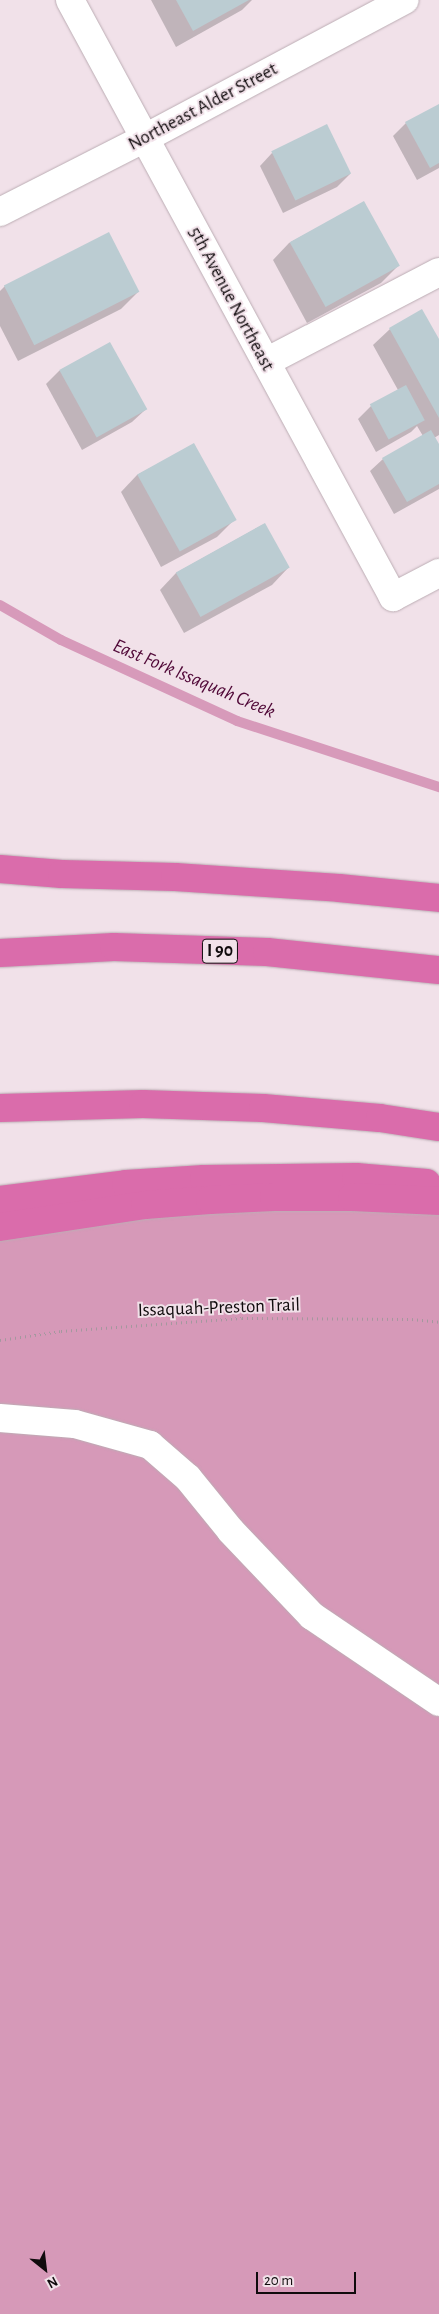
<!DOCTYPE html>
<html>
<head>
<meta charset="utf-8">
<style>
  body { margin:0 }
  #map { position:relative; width:439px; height:2314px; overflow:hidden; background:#f1e1e9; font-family:"Alegreya Sans",sans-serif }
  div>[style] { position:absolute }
  .forest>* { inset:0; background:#d699b8 }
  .shadow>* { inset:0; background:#0003 }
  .stream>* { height:10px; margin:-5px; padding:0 5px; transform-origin:5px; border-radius:5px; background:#d79aba }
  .building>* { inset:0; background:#bbccd2; transform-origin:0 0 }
  .path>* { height:3px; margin-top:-1.5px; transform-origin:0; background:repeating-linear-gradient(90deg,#a4989e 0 1px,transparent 0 5px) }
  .roads { filter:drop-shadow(0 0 1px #bcadb4) drop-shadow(0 0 1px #bcadb4) }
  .minor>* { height:28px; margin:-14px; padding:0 14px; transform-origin:14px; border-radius:14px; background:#fff }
  .highway>* { height:28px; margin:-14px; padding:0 14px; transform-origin:14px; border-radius:14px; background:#da6cab }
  span { translate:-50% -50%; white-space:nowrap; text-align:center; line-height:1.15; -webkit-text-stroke:4px #f1e1e9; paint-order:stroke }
  .shield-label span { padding:1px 4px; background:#f1e1e9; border:1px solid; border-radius:4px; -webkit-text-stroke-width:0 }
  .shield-label { font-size:18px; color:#100b0d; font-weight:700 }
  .street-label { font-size:19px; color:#100b0d }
  .water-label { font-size:20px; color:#510938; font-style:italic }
  .north { position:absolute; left:20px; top:2244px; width:50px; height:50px; -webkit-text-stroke:4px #f1e1e9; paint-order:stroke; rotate:151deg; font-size:14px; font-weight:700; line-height:20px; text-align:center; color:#100b0d }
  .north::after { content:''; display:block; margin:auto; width:18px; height:22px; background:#100b0d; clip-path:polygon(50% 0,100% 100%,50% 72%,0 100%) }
  .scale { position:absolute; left:256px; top:2272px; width:100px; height:22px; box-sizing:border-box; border:2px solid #100b0d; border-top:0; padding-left:6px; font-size:15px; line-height:18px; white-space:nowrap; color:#100b0d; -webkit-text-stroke:4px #f1e1e9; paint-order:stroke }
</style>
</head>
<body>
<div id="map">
  <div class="forest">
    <div style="clip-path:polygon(439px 1201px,439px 2314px,0 2314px,0 1227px,69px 1216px)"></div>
  </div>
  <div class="shadow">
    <div style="clip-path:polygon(151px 0,252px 0,242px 10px,176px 47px)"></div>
    <div style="clip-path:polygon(439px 105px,439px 168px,417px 180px,393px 136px,406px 123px)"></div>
    <div style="clip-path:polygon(272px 153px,350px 174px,337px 187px,283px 213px,260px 166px)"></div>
    <div style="clip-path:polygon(364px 203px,398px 266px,381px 283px,307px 323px,273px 260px,289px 243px)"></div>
    <div style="clip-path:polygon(5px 286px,138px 292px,121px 309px,18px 361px,0 326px,0 291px)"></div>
    <div style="clip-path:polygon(390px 329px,439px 342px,439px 435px,434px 438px,439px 447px,439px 489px,394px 514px,370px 471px,383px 459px,423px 436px,417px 426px,411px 432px,376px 452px,358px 419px,371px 406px,398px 390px,373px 345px)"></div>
    <div style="clip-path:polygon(110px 344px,145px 410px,132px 422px,82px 450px,46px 384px,59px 371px)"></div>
    <div style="clip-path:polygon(194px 445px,234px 520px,217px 537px,161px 567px,121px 492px,137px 475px)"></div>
    <div style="clip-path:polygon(264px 524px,288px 568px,272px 585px,184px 633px,160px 590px,176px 573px)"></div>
  </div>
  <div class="stream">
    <div style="left:0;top:605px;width:70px;rotate:29.8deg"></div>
    <div style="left:61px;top:640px;width:194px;rotate:24.7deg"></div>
    <div style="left:237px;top:721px;width:213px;rotate:18.1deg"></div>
  </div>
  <div class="building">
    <div style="clip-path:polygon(176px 0,249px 0,193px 31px)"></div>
    <div style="clip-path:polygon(439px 104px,439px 163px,430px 168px,405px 122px)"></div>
    <div style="left:327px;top:124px;width:55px;height:62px;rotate:64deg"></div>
    <div style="left:364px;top:201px;width:74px;height:85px;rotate:61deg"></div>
    <div style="left:109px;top:232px;width:67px;height:118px;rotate:63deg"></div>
    <div style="clip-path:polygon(422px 309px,439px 339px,439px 418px,389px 328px)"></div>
    <div style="left:110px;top:342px;width:77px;height:58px;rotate:61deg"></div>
    <div style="left:406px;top:385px;width:40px;height:41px;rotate:62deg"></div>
    <div style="clip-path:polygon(431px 430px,439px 444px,439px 484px,407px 502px,382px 458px)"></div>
    <div style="left:194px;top:443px;width:88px;height:65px;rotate:61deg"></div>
    <div style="left:265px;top:523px;width:51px;height:102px;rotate:61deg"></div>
  </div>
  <div class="path">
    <div style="left:0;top:1340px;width:62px;rotate:-8.4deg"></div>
    <div style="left:61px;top:1331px;width:181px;rotate:-4.1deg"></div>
    <div style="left:242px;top:1318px;width:170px;rotate:0.3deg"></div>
    <div style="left:412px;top:1319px;width:27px;rotate:6deg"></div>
  </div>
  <div class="roads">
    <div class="minor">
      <div style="left:70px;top:0;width:679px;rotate:61.58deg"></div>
      <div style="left:393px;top:597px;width:52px;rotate:-27.6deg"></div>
      <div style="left:0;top:212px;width:163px;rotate:-27deg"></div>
      <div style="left:145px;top:138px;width:294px;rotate:-28deg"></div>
      <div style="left:266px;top:362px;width:195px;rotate:-27.5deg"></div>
      <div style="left:0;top:1418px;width:75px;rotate:4.6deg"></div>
      <div style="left:75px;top:1424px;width:78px;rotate:15.6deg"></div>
      <div style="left:150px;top:1445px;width:50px;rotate:41deg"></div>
      <div style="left:188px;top:1478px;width:68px;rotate:50.9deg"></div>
      <div style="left:231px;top:1531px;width:117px;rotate:46.4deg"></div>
      <div style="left:312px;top:1616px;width:153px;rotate:34.1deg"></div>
    </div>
    <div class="highway">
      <div style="left:0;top:869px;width:62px;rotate:4.6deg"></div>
      <div style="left:62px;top:874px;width:113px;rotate:1.5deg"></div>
      <div style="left:175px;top:877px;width:164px;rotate:3.8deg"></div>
      <div style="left:339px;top:888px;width:100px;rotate:5.7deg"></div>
      <div style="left:0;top:953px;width:114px;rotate:-3deg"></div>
      <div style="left:114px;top:947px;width:153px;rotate:1.9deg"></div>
      <div style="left:267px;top:952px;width:173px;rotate:6deg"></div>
      <div style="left:0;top:1108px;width:143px;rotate:-1.6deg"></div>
      <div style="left:143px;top:1104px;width:120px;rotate:1.9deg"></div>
      <div style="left:263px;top:1108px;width:117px;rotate:4.9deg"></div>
      <div style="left:380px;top:1118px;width:60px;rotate:8.7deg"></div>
      <div style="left:0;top:1200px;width:127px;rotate:-7.2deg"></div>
      <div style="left:126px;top:1184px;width:78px;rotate:-3.7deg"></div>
      <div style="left:204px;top:1179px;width:152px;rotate:-0.8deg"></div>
      <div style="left:356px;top:1177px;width:71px;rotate:4.8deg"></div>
      <div style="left:0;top:1227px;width:147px;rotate:-8.6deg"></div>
      <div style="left:145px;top:1205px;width:65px;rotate:-4.4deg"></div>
      <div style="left:210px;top:1200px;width:64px;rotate:-2.7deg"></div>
      <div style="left:274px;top:1197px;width:78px"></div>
      <div style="left:352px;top:1197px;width:87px;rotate:2.6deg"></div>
    </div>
  </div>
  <div class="shield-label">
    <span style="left:220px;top:951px">I 90</span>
  </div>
  <div class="street-label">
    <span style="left:203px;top:107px;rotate:-28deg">Northeast Alder Street</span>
    <span style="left:231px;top:299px;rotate:62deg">5th Avenue Northeast</span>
    <span style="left:219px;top:1308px;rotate:-2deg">Issaquah-Preston Trail</span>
  </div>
  <div class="water-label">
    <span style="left:194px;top:679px;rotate:23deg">East Fork Issaquah Creek</span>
  </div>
  <div class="north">N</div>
  <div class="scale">20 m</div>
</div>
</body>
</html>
